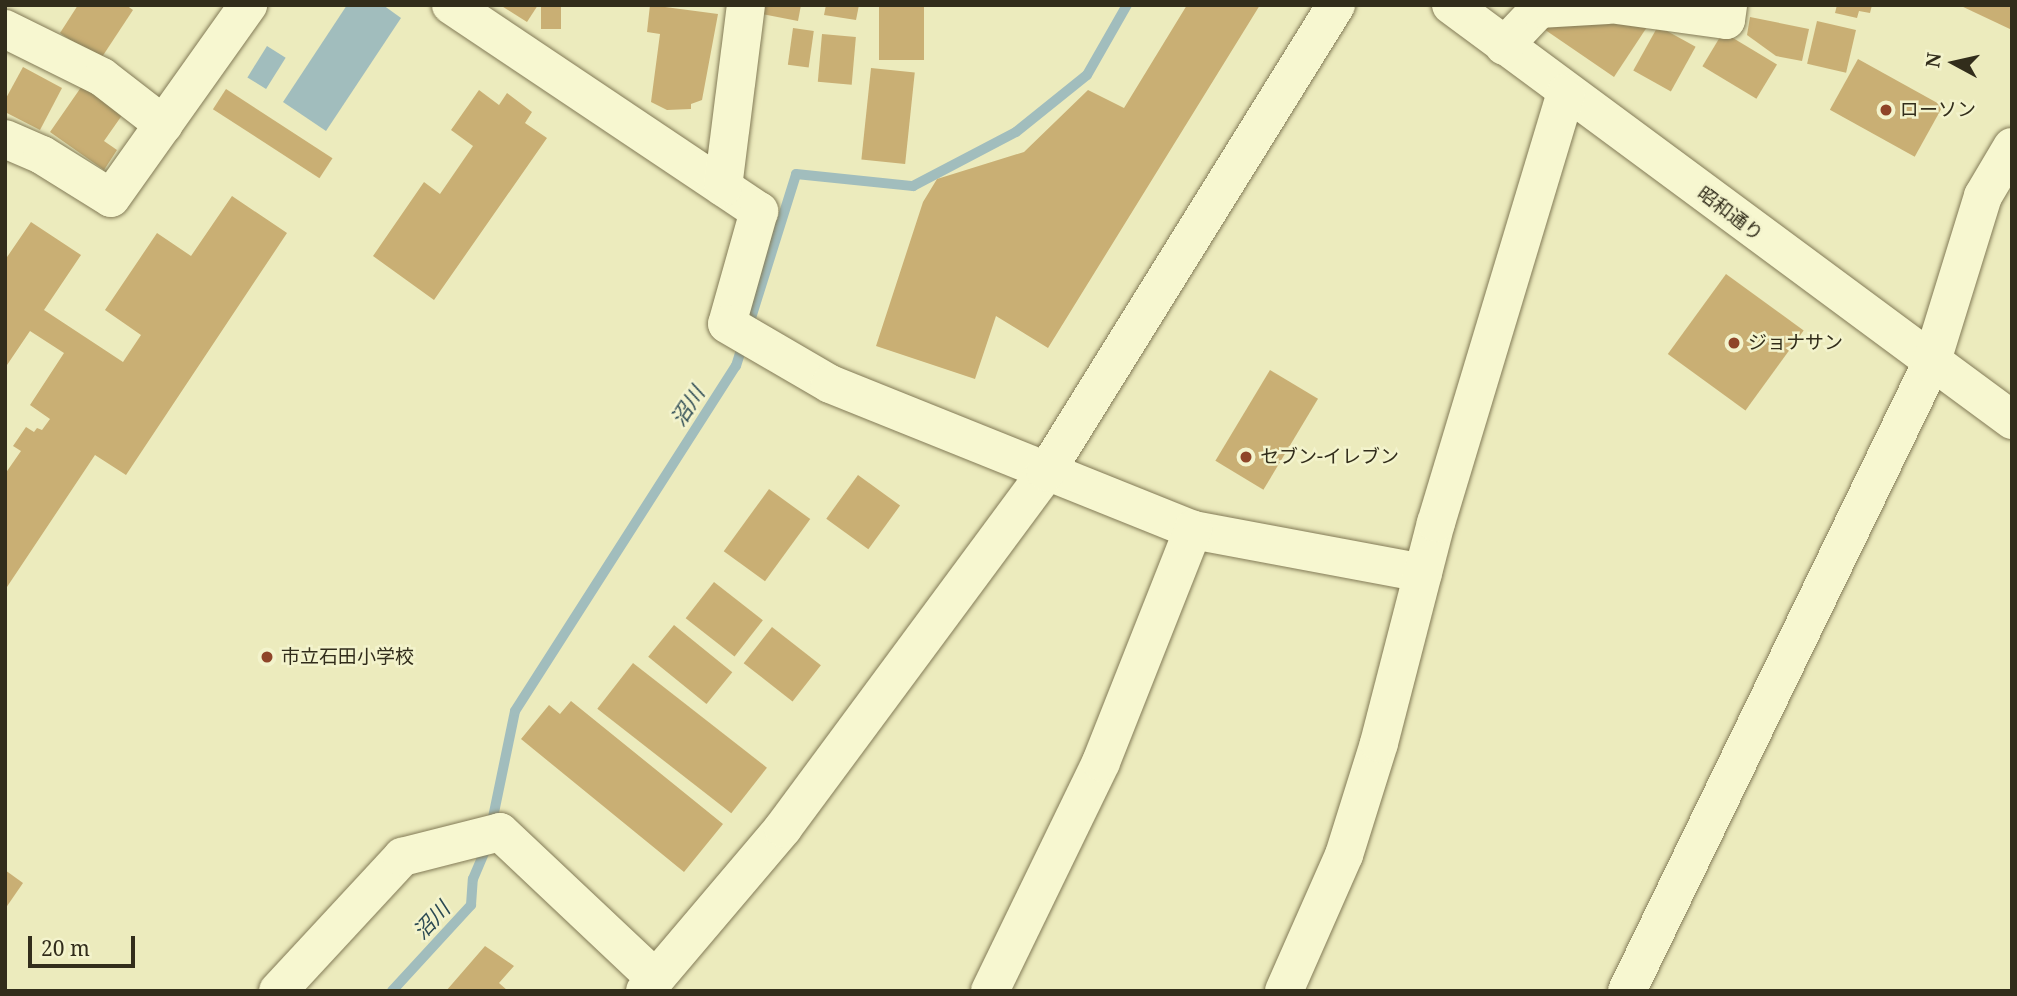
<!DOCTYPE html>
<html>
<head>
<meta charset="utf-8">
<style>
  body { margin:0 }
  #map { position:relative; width:2017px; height:996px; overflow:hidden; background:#ecebbd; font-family:"Noto Serif","Noto Sans JP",serif }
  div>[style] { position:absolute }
  .water>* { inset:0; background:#a1bdbd; transform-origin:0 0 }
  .stream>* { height:10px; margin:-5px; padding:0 5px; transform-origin:5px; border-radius:5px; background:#a1bdbd }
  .building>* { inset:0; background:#c9af74; transform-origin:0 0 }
  .roads { filter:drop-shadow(0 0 2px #837b57) drop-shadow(0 0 2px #837b57) }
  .minor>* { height:38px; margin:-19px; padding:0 19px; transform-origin:19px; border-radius:19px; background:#f7f7d0 }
  .dots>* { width:19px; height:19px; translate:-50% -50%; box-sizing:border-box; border:4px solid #f3f3cc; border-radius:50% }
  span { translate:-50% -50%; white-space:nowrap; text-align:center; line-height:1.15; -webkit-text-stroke:5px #f3f3cc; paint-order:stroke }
  .poi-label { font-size:19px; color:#322d1b }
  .left { translate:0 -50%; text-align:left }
  .street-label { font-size:19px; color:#322d1b }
  .water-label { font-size:21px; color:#2b4952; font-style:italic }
  .frame { position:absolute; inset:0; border:7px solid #322d1b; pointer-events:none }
  .north { position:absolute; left:1919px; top:28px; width:70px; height:70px; -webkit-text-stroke:5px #f3f3cc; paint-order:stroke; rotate:278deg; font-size:19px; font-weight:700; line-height:28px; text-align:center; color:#322d1b }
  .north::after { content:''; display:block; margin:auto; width:24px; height:32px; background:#322d1b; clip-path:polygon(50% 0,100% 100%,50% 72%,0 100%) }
  .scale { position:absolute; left:28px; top:936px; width:107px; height:32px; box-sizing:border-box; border:4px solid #322d1b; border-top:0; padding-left:9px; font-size:21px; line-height:24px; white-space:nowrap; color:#322d1b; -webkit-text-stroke:5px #f3f3cc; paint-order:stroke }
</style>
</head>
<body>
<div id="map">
  <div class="water">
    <div style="clip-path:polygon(347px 5px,383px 5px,401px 18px,326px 131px,283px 102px)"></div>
    <div style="left:267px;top:46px;width:22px;height:37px;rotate:32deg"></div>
  </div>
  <div class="stream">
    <div style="left:491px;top:827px;width:118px;rotate:-78.3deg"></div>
    <div style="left:515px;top:711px;width:410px;rotate:-57.4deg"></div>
    <div style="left:736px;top:366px;width:201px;rotate:-72.6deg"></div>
    <div style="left:796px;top:174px;width:118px;rotate:5.9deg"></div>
    <div style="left:913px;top:186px;width:116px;rotate:-27.7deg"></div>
    <div style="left:1016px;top:132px;width:91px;rotate:-38.8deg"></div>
    <div style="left:1087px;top:75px;width:81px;rotate:-60.3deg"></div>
    <div style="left:392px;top:991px;width:117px;rotate:-47.4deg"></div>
    <div style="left:471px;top:905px;width:26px;rotate:-86deg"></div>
    <div style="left:473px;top:879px;width:39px;rotate:-67deg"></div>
  </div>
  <div class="building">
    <div style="clip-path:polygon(78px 5px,126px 5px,133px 10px,100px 60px,60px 33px)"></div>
    <div style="clip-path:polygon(500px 5px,538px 5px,527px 22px)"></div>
    <div style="left:541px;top:5px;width:20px;height:24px"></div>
    <div style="clip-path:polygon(650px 5px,718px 14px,702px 100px,691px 104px,691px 109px,667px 110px,651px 102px,660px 34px,647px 32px)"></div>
    <div style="clip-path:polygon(758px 5px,801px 5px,798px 21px,757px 13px)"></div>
    <div style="clip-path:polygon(826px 5px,859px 5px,856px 20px,824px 15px)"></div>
    <div style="left:879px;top:5px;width:45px;height:55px"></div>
    <div style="clip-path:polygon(1187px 5px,1260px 5px,1048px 348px,996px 316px,975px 379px,876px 346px,923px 202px,937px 179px,1024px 152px,1088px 90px,1124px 108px)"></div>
    <div style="clip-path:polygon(1837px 5px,1872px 5px,1870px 13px,1859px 11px,1857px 18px,1835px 13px)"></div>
    <div style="clip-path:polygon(1959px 5px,2012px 5px,2012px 30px)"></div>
    <div style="clip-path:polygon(1750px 17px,1809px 29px,1802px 61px,1776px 56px,1747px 35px)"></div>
    <div style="clip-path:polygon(1549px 19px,1649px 24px,1614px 77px,1538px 25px)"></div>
    <div style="left:1817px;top:21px;width:40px;height:44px;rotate:13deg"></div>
    <div style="left:1658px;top:26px;width:43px;height:51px;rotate:29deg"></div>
    <div style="left:793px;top:28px;width:21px;height:37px;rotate:8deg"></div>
    <div style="left:1723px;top:32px;width:63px;height:40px;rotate:31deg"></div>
    <div style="left:822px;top:34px;width:34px;height:48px;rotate:5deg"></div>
    <div style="left:1858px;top:59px;width:97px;height:58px;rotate:29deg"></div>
    <div style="clip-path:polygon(23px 67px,62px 88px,40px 130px,5px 112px,5px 100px)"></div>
    <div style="left:871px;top:68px;width:44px;height:92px;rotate:6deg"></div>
    <div style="clip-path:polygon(84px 83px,125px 111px,104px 141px,117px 150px,104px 170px,50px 132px)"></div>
    <div style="left:226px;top:89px;width:127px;height:24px;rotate:33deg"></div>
    <div style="clip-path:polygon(479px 90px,499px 105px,507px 93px,532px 112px,525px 123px,547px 138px,434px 300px,373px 256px,424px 182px,440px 194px,473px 146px,451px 130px)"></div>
    <div style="clip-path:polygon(232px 196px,287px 233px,126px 475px,95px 455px,5px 590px,5px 474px,21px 451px,13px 446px,26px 427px,34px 432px,37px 428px,42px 430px,50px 419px,30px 405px,64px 353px,30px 331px,5px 368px,5px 260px,31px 222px,81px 255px,44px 310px,123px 362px,141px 335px,105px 310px,157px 233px,191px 256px)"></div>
    <div style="left:1726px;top:274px;width:96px;height:99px;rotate:36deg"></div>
    <div style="left:1270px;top:370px;width:56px;height:106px;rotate:31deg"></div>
    <div style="left:858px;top:475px;width:52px;height:54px;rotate:36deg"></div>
    <div style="left:769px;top:489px;width:51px;height:77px;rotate:36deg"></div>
    <div style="left:714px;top:582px;width:62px;height:46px;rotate:38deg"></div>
    <div style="left:674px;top:625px;width:75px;height:41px;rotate:39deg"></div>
    <div style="left:772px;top:627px;width:62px;height:46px;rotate:38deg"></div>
    <div style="left:633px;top:663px;width:170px;height:58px;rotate:38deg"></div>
    <div style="clip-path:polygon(571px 701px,723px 824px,684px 872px,521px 739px,549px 705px,560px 714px)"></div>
    <div style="clip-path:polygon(5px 870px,23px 883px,5px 909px)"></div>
    <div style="clip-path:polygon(485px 946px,514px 966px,499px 983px,508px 991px,446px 991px)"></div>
  </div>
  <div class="roads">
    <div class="minor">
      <div style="left:451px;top:5px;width:371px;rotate:33.8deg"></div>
      <div style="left:759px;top:211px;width:117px;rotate:105.8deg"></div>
      <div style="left:727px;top:324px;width:119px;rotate:30.2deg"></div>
      <div style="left:830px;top:384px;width:391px;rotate:21.9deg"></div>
      <div style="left:1193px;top:530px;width:234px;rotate:10.6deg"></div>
      <div style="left:1451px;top:5px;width:698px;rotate:36.49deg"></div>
      <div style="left:1617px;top:5px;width:110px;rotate:7.8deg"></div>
      <div style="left:1726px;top:20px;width:15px;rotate:-82deg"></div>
      <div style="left:5px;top:29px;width:108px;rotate:26.3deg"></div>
      <div style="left:102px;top:77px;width:78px;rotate:37.7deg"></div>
      <div style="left:1504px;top:46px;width:51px;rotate:-46.6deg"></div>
      <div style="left:1539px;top:9px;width:69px;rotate:-3.3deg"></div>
      <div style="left:5px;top:139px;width:40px;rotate:23.4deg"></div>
      <div style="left:42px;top:155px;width:81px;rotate:31.9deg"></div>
      <div style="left:111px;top:198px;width:237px;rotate:-54.6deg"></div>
      <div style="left:723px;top:187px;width:183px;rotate:-82.8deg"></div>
      <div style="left:278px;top:991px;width:183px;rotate:-47.2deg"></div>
      <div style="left:402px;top:857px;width:101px;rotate:-14.3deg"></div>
      <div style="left:500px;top:832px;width:213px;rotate:43.3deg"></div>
      <div style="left:645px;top:991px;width:214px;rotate:-49.7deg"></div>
      <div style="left:783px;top:828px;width:443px;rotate:-53.5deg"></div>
      <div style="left:1046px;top:472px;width:550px;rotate:-58.16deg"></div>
      <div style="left:990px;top:991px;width:254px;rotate:-64.1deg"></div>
      <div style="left:1101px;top:762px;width:250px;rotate:-68.4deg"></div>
      <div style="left:1284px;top:991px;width:149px;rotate:-66.2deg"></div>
      <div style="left:1344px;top:855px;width:117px;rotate:-72.6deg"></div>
      <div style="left:1379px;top:743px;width:227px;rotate:-75.5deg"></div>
      <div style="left:1436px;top:523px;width:449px;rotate:-73.2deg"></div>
      <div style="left:1627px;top:991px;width:697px;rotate:-64.13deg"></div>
      <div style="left:1931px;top:364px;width:176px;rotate:-72.8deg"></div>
      <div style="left:1983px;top:196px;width:57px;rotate:-59.4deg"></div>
    </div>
  </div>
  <div class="dots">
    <div style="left:1886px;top:110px;background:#8f4529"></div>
    <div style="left:1734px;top:343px;background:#8f4529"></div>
    <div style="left:1246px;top:457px;background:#8f4529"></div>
    <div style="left:267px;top:657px;background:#8f4529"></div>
  </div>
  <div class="poi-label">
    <span class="left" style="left:1900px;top:110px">ローソン</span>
    <span class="left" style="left:1748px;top:343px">ジョナサン</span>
    <span class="left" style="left:1260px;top:457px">セブン-イレブン</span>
    <span class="left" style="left:281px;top:657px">市立石田小学校</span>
  </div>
  <div class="street-label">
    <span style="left:1730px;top:214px;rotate:37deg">昭和通り</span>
  </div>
  <div class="water-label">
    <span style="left:687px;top:406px;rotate:-57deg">沼川</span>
    <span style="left:431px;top:920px;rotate:-47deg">沼川</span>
  </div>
  <div class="frame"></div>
  <div class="north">N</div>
  <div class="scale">20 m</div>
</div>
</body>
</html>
